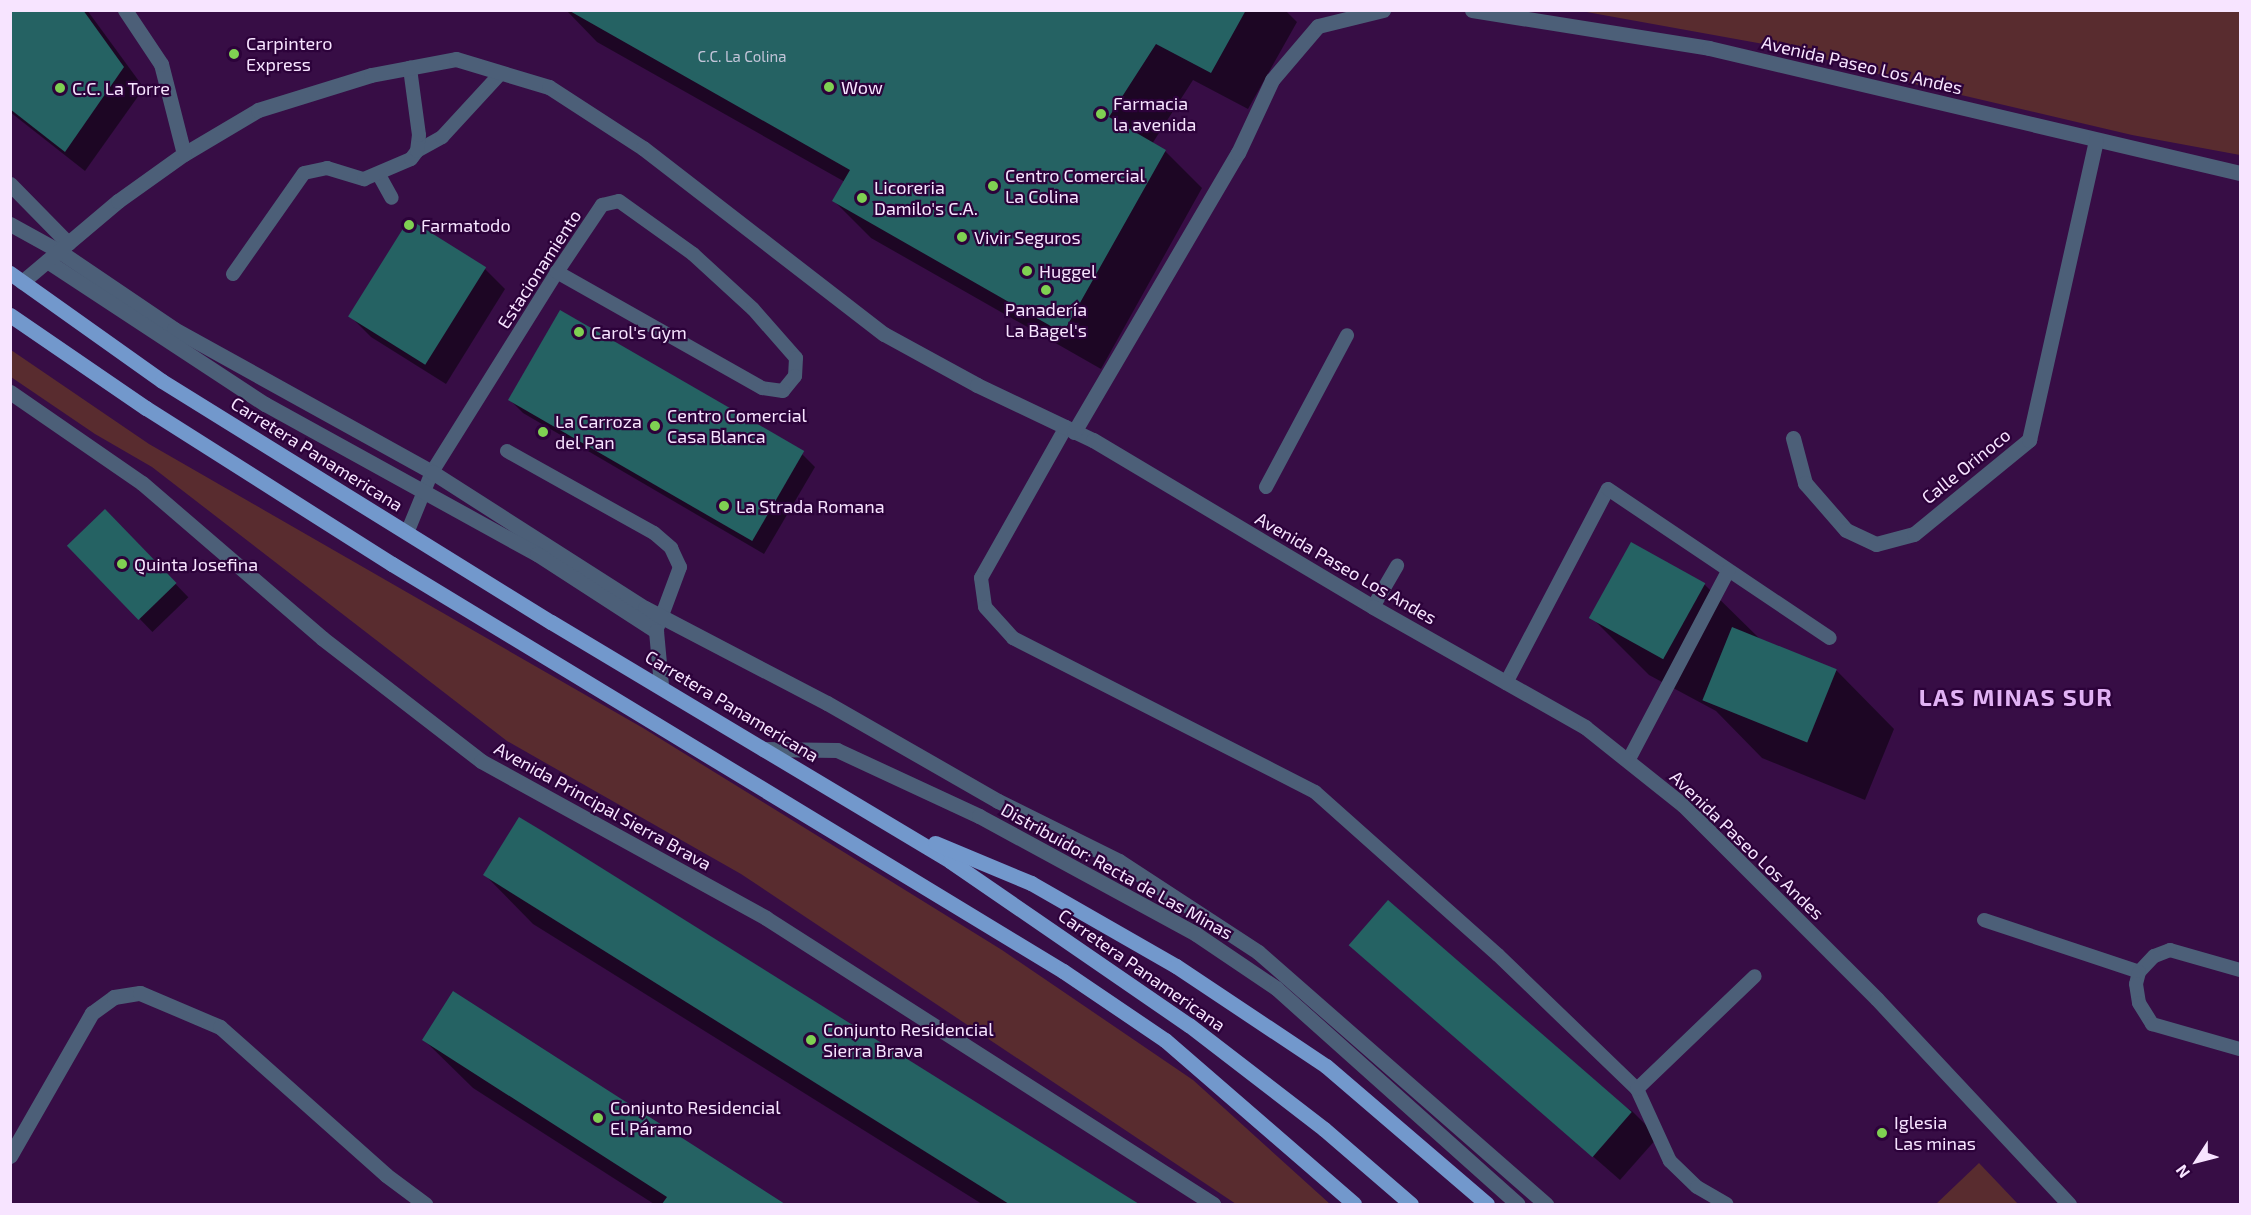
<!DOCTYPE html>
<html>
<head>
<meta charset="utf-8">
<style>
  body { margin:0 }
  #map { position:relative; width:2251px; height:1215px; overflow:hidden; background:#370d45; font-family:"Exo 2",sans-serif }
  div>[style] { position:absolute }
  .green>* { inset:0; background:#592c2f }
  .shadow>* { inset:0; background:#0007; transform-origin:0 0 }
  .building>* { inset:0; background:#256263; transform-origin:0 0 }
  .lane>* { height:14px; margin:-7px; padding:0 7px; transform-origin:7px; border-radius:7px; background:#4c5f78 }
  .street>* { height:15px; margin:-7.5px; padding:0 7.5px; transform-origin:7.5px; border-radius:7.5px; background:#4c5f78 }
  .primary>* { height:15px; margin:-7.5px; padding:0 7.5px; transform-origin:7.5px; border-radius:7.5px; background:#7298cc }
  .dots>* { width:16px; height:16px; translate:-50% -50%; box-sizing:border-box; border:3px solid #2c023a; border-radius:50% }
  span { translate:-50% -50%; white-space:nowrap; text-align:center; line-height:1.15; -webkit-text-stroke:4.5px #2c023a; paint-order:stroke }
  .number-label { font-size:15px; color:#c2c4d8 }
  .number-label span { -webkit-text-stroke-width:0 }
  .poi-label { font-size:18px; color:#f7e4ff }
  .left { translate:0 -50%; text-align:left }
  .street-label { font-size:18px; color:#f7e4ff }
  .district-label { font-size:24px; color:#e1b2f4; font-weight:700; letter-spacing:1.5px }
  .frame { position:absolute; inset:0; border:12px solid #f7e4ff; pointer-events:none }
  .north { position:absolute; left:2167px; top:1131px; width:60px; height:60px; -webkit-text-stroke:4px #2c023a; paint-order:stroke; rotate:234deg; font-size:16px; font-weight:700; line-height:24px; text-align:center; color:#f7e4ff }
  .north::after { content:''; display:block; margin:auto; width:21px; height:27px; background:#f7e4ff; clip-path:polygon(50% 0,100% 100%,50% 72%,0 100%) }
</style>
</head>
<body>
<div id="map">
  <div class="green">
    <div style="clip-path:polygon(1581px 11px,2240px 11px,2240px 155px,2132px 135px,1914px 84px,1785px 48px)"></div>
    <div style="clip-path:polygon(11px 350px,149px 444px,643px 728px,1002px 950px,1193px 1080px,1330px 1204px,1236px 1204px,741px 874px,507px 741px,152px 467px,95px 434px,11px 377px)"></div>
    <div style="clip-path:polygon(1979px 1163px,2018px 1204px,1936px 1204px)"></div>
  </div>
  <div class="shadow">
    <div style="clip-path:polygon(10px 10px,87px 10px,144px 88px,85px 171px,10px 112px)"></div>
    <div style="clip-path:polygon(566px 10px,1285px 10px,1297px 22px,1248px 109px,1193px 80px,1152px 144px,1165px 151px,1202px 188px,1101px 369px,871px 238px,834px 201px,845px 182px,597px 42px)"></div>
    <div style="clip-path:polygon(485px 269px,505px 289px,446px 384px,371px 337px,351px 317px)"></div>
    <div style="clip-path:polygon(510px 400px,802px 454px,815px 467px,764px 554px,523px 413px)"></div>
    <div style="left:105px;top:511px;width:120px;height:50px;rotate:46deg"></div>
    <div style="clip-path:polygon(1632px 544px,1705px 585px,1761px 640px,1837px 671px,1894px 729px,1865px 800px,1762px 758px,1716px 711px,1649px 675px,1591px 617px)"></div>
    <div style="clip-path:polygon(519px 819px,1136px 1204px,982px 1204px,533px 924px,485px 875px)"></div>
    <div style="clip-path:polygon(1351px 945px,1632px 1111px,1658px 1137px,1620px 1180px)"></div>
    <div style="clip-path:polygon(454px 993px,782px 1204px,654px 1204px,473px 1088px,424px 1040px)"></div>
  </div>
  <div class="building">
    <div style="clip-path:polygon(10px 10px,83px 10px,124px 67px,65px 152px,10px 109px)"></div>
    <div style="clip-path:polygon(568px 10px,1246px 10px,1211px 73px,1156px 44px,1109px 117px,1166px 150px,1063px 333px,832px 201px,850px 170px)"></div>
    <div style="left:409px;top:219px;width:91px;height:115px;rotate:32deg"></div>
    <div style="left:560px;top:310px;width:282px;height:104px;rotate:30deg"></div>
    <div style="left:105px;top:509px;width:103px;height:53px;rotate:46deg"></div>
    <div style="left:1631px;top:542px;width:85px;height:87px;rotate:29deg"></div>
    <div style="left:1732px;top:627px;width:113px;height:79px;rotate:22deg"></div>
    <div style="clip-path:polygon(519px 817px,544px 832px,1139px 1204px,1009px 1204px,483px 875px)"></div>
    <div style="left:1388px;top:900px;width:323px;height:60px;rotate:41deg"></div>
    <div style="clip-path:polygon(453px 991px,785px 1204px,662px 1204px,667px 1197px,422px 1040px)"></div>
  </div>
  <div class="lane">
    <div style="left:417px;top:151px;width:29px;rotate:-29deg"></div>
    <div style="left:442px;top:137px;width:87px;rotate:-47.3deg"></div>
    <div style="left:379px;top:175px;width:26px;rotate:61deg"></div>
    <div style="left:233px;top:274px;width:123px;rotate:-54.9deg"></div>
    <div style="left:304px;top:173px;width:24px;rotate:-12deg"></div>
    <div style="left:327px;top:168px;width:39px;rotate:17deg"></div>
    <div style="left:364px;top:179px;width:51px;rotate:-23.1deg"></div>
    <div style="left:411px;top:159px;width:10px;rotate:-53deg"></div>
    <div style="left:417px;top:151px;width:16px;rotate:-83deg"></div>
    <div style="left:419px;top:135px;width:68px;rotate:-97.7deg"></div>
    <div style="left:1066px;top:427px;width:173px;rotate:119.4deg"></div>
    <div style="left:981px;top:578px;width:29px;rotate:82deg"></div>
    <div style="left:985px;top:607px;width:42px;rotate:47.9deg"></div>
    <div style="left:1013px;top:638px;width:339px;rotate:27deg"></div>
    <div style="left:1315px;top:792px;width:245px;rotate:41.7deg"></div>
    <div style="left:1498px;top:955px;width:193px;rotate:44deg"></div>
    <div style="left:1637px;top:1089px;width:79px;rotate:65.4deg"></div>
    <div style="left:1670px;top:1161px;width:37px;rotate:44deg"></div>
    <div style="left:1697px;top:1187px;width:34px;rotate:30deg"></div>
    <div style="left:507px;top:451px;width:168px;rotate:29.2deg"></div>
    <div style="left:654px;top:533px;width:23px;rotate:41deg"></div>
    <div style="left:671px;top:548px;width:21px;rotate:65deg"></div>
    <div style="left:680px;top:567px;width:63px;rotate:110.4deg"></div>
    <div style="left:1266px;top:487px;width:172px;rotate:-61.9deg"></div>
    <div style="left:407px;top:533px;width:66px;rotate:-67.7deg"></div>
    <div style="left:432px;top:472px;width:236px;rotate:-58deg"></div>
    <div style="left:557px;top:272px;width:81px;rotate:-56.1deg"></div>
    <div style="left:602px;top:205px;width:17px;rotate:-13deg"></div>
    <div style="left:619px;top:201px;width:91px;rotate:35.6deg"></div>
    <div style="left:693px;top:254px;width:81px;rotate:42.5deg"></div>
    <div style="left:753px;top:309px;width:65px;rotate:48.7deg"></div>
    <div style="left:796px;top:358px;width:18px;rotate:93deg"></div>
    <div style="left:795px;top:376px;width:19px;rotate:129deg"></div>
    <div style="left:783px;top:391px;width:21px;rotate:-172deg"></div>
    <div style="left:762px;top:388px;width:236px;rotate:-150.5deg"></div>
    <div style="left:1373px;top:607px;width:48px;rotate:-59.7deg"></div>
    <div style="left:1506px;top:683px;width:219px;rotate:-62.3deg"></div>
    <div style="left:1608px;top:489px;width:267px;rotate:33.9deg"></div>
    <div style="left:1628px;top:761px;width:215px;rotate:-62.2deg"></div>
    <div style="left:1984px;top:920px;width:163px;rotate:18.5deg"></div>
    <div style="left:2240px;top:970px;width:73px;rotate:-164.1deg"></div>
    <div style="left:2170px;top:950px;width:17px;rotate:159deg"></div>
    <div style="left:2154px;top:956px;width:22px;rotate:133deg"></div>
    <div style="left:2139px;top:972px;width:12px;rotate:104deg"></div>
    <div style="left:2136px;top:984px;width:19px;rotate:81deg"></div>
    <div style="left:2139px;top:1003px;width:25px;rotate:58deg"></div>
    <div style="left:2152px;top:1024px;width:91px;rotate:15.9deg"></div>
    <div style="left:1637px;top:1089px;width:163px;rotate:-43.8deg"></div>
  </div>
  <div class="street">
    <div style="left:1472px;top:10px;width:240px;rotate:9.1deg"></div>
    <div style="left:1709px;top:48px;width:546px;rotate:13.25deg"></div>
    <div style="left:184px;top:154px;width:86px;rotate:-30.7deg"></div>
    <div style="left:258px;top:110px;width:118px;rotate:-17.2deg"></div>
    <div style="left:371px;top:75px;width:86px;rotate:-10.7deg"></div>
    <div style="left:456px;top:59px;width:97px;rotate:16.8deg"></div>
    <div style="left:549px;top:87px;width:112px;rotate:33deg"></div>
    <div style="left:643px;top:148px;width:304px;rotate:37.7deg"></div>
    <div style="left:884px;top:334px;width:106px;rotate:28.7deg"></div>
    <div style="left:977px;top:385px;width:128px;rotate:25.4deg"></div>
    <div style="left:1093px;top:440px;width:326px;rotate:30.8deg"></div>
    <div style="left:1373px;top:607px;width:244px;rotate:29.5deg"></div>
    <div style="left:1585px;top:727px;width:125px;rotate:38.5deg"></div>
    <div style="left:1683px;top:805px;width:274px;rotate:45deg"></div>
    <div style="left:1877px;top:999px;width:281px;rotate:46.9deg"></div>
    <div style="left:10px;top:184px;width:83px;rotate:45.5deg"></div>
    <div style="left:10px;top:224px;width:56px;rotate:28.9deg"></div>
    <div style="left:59px;top:251px;width:139px;rotate:34.1deg"></div>
    <div style="left:174px;top:329px;width:295px;rotate:29deg"></div>
    <div style="left:432px;top:472px;width:253px;rotate:32.6deg"></div>
    <div style="left:645px;top:608px;width:205px;rotate:27.6deg"></div>
    <div style="left:827px;top:703px;width:197px;rotate:29.8deg"></div>
    <div style="left:998px;top:801px;width:135px;rotate:26.4deg"></div>
    <div style="left:1119px;top:861px;width:166px;rotate:33.2deg"></div>
    <div style="left:1258px;top:952px;width:383px;rotate:41.2deg"></div>
    <div style="left:47px;top:261px;width:261px;rotate:33.3deg"></div>
    <div style="left:265px;top:404px;width:311px;rotate:28.9deg"></div>
    <div style="left:537px;top:554px;width:142px;rotate:32.9deg"></div>
    <div style="left:656px;top:631px;width:54px;rotate:84.7deg"></div>
    <div style="left:22px;top:282px;width:126px;rotate:-40.2deg"></div>
    <div style="left:118px;top:201px;width:81px;rotate:-35.5deg"></div>
    <div style="left:184px;top:154px;width:93px;rotate:-104.3deg"></div>
    <div style="left:161px;top:64px;width:65px;rotate:-123.7deg"></div>
    <div style="left:10px;top:392px;width:160px;rotate:34.6deg"></div>
    <div style="left:142px;top:483px;width:238px;rotate:40.7deg"></div>
    <div style="left:322px;top:638px;width:201px;rotate:37.7deg"></div>
    <div style="left:481px;top:761px;width:325px;rotate:28.8deg"></div>
    <div style="left:766px;top:918px;width:531px;rotate:32.61deg"></div>
    <div style="left:1074px;top:432px;width:324px;rotate:-59.6deg"></div>
    <div style="left:1238px;top:153px;width:81px;rotate:-65deg"></div>
    <div style="left:1272px;top:80px;width:71px;rotate:-49.6deg"></div>
    <div style="left:1318px;top:26px;width:67px;rotate:-13.8deg"></div>
    <div style="left:1793px;top:438px;width:47px;rotate:75.1deg"></div>
    <div style="left:1805px;top:483px;width:62px;rotate:48.9deg"></div>
    <div style="left:1846px;top:530px;width:33px;rotate:25deg"></div>
    <div style="left:1876px;top:544px;width:39px;rotate:-15deg"></div>
    <div style="left:1914px;top:534px;width:149px;rotate:-39.3deg"></div>
    <div style="left:2029px;top:440px;width:307px;rotate:-77.4deg"></div>
    <div style="left:763px;top:749px;width:74px;rotate:0.8deg"></div>
    <div style="left:837px;top:750px;width:157px;rotate:24.9deg"></div>
    <div style="left:979px;top:816px;width:247px;rotate:28.5deg"></div>
    <div style="left:1196px;top:934px;width:97px;rotate:34deg"></div>
    <div style="left:1276px;top:988px;width:324px;rotate:41.8deg"></div>
    <div style="left:10px;top:1156px;width:165px;rotate:-60.2deg"></div>
    <div style="left:92px;top:1013px;width:27px;rotate:-36deg"></div>
    <div style="left:114px;top:997px;width:26px;rotate:-9deg"></div>
    <div style="left:140px;top:993px;width:87px;rotate:23deg"></div>
    <div style="left:220px;top:1027px;width:222px;rotate:41.7deg"></div>
    <div style="left:386px;top:1175px;width:49px;rotate:36.6deg"></div>
  </div>
  <div class="primary">
    <div style="left:10px;top:273px;width:186px;rotate:35.4deg"></div>
    <div style="left:162px;top:381px;width:458px;rotate:31.8deg"></div>
    <div style="left:551px;top:622px;width:465px;rotate:30.9deg"></div>
    <div style="left:950px;top:861px;width:290px;rotate:34.5deg"></div>
    <div style="left:1189px;top:1025px;width:170px;rotate:37.6deg"></div>
    <div style="left:1324px;top:1129px;width:115px;rotate:40.8deg"></div>
    <div style="left:10px;top:315px;width:165px;rotate:34.4deg"></div>
    <div style="left:146px;top:408px;width:291px;rotate:32.4deg"></div>
    <div style="left:392px;top:564px;width:785px;rotate:31.24deg"></div>
    <div style="left:1063px;top:971px;width:123px;rotate:34.1deg"></div>
    <div style="left:1165px;top:1040px;width:250px;rotate:40.9deg"></div>
    <div style="left:935px;top:843px;width:104px;rotate:22.6deg"></div>
    <div style="left:1031px;top:883px;width:167px;rotate:29.8deg"></div>
    <div style="left:1176px;top:966px;width:180px;rotate:33.7deg"></div>
    <div style="left:1326px;top:1066px;width:212px;rotate:40.6deg"></div>
  </div>
  <div class="dots">
    <div style="left:234px;top:54px;background:#7fd052"></div>
    <div style="left:829px;top:87px;background:#7fd052"></div>
    <div style="left:60px;top:88px;background:#7fd052"></div>
    <div style="left:1101px;top:114px;background:#7fd052"></div>
    <div style="left:993px;top:186px;background:#7fd052"></div>
    <div style="left:862px;top:198px;background:#7fd052"></div>
    <div style="left:409px;top:225px;background:#7fd052"></div>
    <div style="left:962px;top:237px;background:#7fd052"></div>
    <div style="left:1027px;top:271px;background:#7fd052"></div>
    <div style="left:1046px;top:290px;background:#7fd052"></div>
    <div style="left:579px;top:332px;background:#7fd052"></div>
    <div style="left:655px;top:426px;background:#7fd052"></div>
    <div style="left:543px;top:432px;background:#7fd052"></div>
    <div style="left:724px;top:506px;background:#7fd052"></div>
    <div style="left:122px;top:564px;background:#7fd052"></div>
    <div style="left:811px;top:1040px;background:#7fd052"></div>
    <div style="left:598px;top:1118px;background:#7fd052"></div>
    <div style="left:1882px;top:1133px;background:#7fd052"></div>
  </div>
  <div class="number-label">
    <span style="left:742px;top:57px">C.C. La Colina</span>
  </div>
  <div class="poi-label">
    <span class="left" style="left:246px;top:54px">Carpintero<br>Express</span>
    <span class="left" style="left:841px;top:87px">Wow</span>
    <span class="left" style="left:72px;top:88px">C.C. La Torre</span>
    <span class="left" style="left:1113px;top:114px">Farmacia<br>la avenida</span>
    <span class="left" style="left:1005px;top:186px">Centro Comercial<br>La Colina</span>
    <span class="left" style="left:874px;top:198px">Licoreria<br>Damilo's C.A.</span>
    <span class="left" style="left:421px;top:225px">Farmatodo</span>
    <span class="left" style="left:974px;top:237px">Vivir Seguros</span>
    <span class="left" style="left:1039px;top:271px">Huggel</span>
    <span style="left:1046px;top:320px">Panadería<br>La Bagel's</span>
    <span class="left" style="left:591px;top:332px">Carol's Gym</span>
    <span class="left" style="left:667px;top:426px">Centro Comercial<br>Casa Blanca</span>
    <span class="left" style="left:555px;top:432px">La Carroza<br>del Pan</span>
    <span class="left" style="left:736px;top:506px">La Strada Romana</span>
    <span class="left" style="left:134px;top:564px">Quinta Josefina</span>
    <span class="left" style="left:823px;top:1040px">Conjunto Residencial<br>Sierra Brava</span>
    <span class="left" style="left:610px;top:1118px">Conjunto Residencial<br>El Páramo</span>
    <span class="left" style="left:1894px;top:1133px">Iglesia<br>Las minas</span>
  </div>
  <div class="street-label">
    <span style="left:1862px;top:65px;rotate:13deg">Avenida Paseo Los Andes</span>
    <span style="left:539px;top:269px;rotate:-57deg">Estacionamiento</span>
    <span style="left:317px;top:454px;rotate:32deg">Carretera Panamericana</span>
    <span style="left:1966px;top:466px;rotate:-39deg">Calle Orinoco</span>
    <span style="left:1346px;top:568px;rotate:30deg">Avenida Paseo Los Andes</span>
    <span style="left:732px;top:706px;rotate:31deg">Carretera Panamericana</span>
    <span style="left:603px;top:806px;rotate:29deg">Avenida Principal Sierra Brava</span>
    <span style="left:1747px;top:845px;rotate:44deg">Avenida Paseo Los Andes</span>
    <span style="left:1117px;top:871px;rotate:29deg">Distribuidor: Recta de Las Minas</span>
    <span style="left:1142px;top:970px;rotate:35deg">Carretera Panamericana</span>
  </div>
  <div class="district-label">
    <span style="left:2016px;top:697px">LAS MINAS SUR</span>
  </div>
  <div class="frame"></div>
  <div class="north">N</div>
</div>
</body>
</html>
